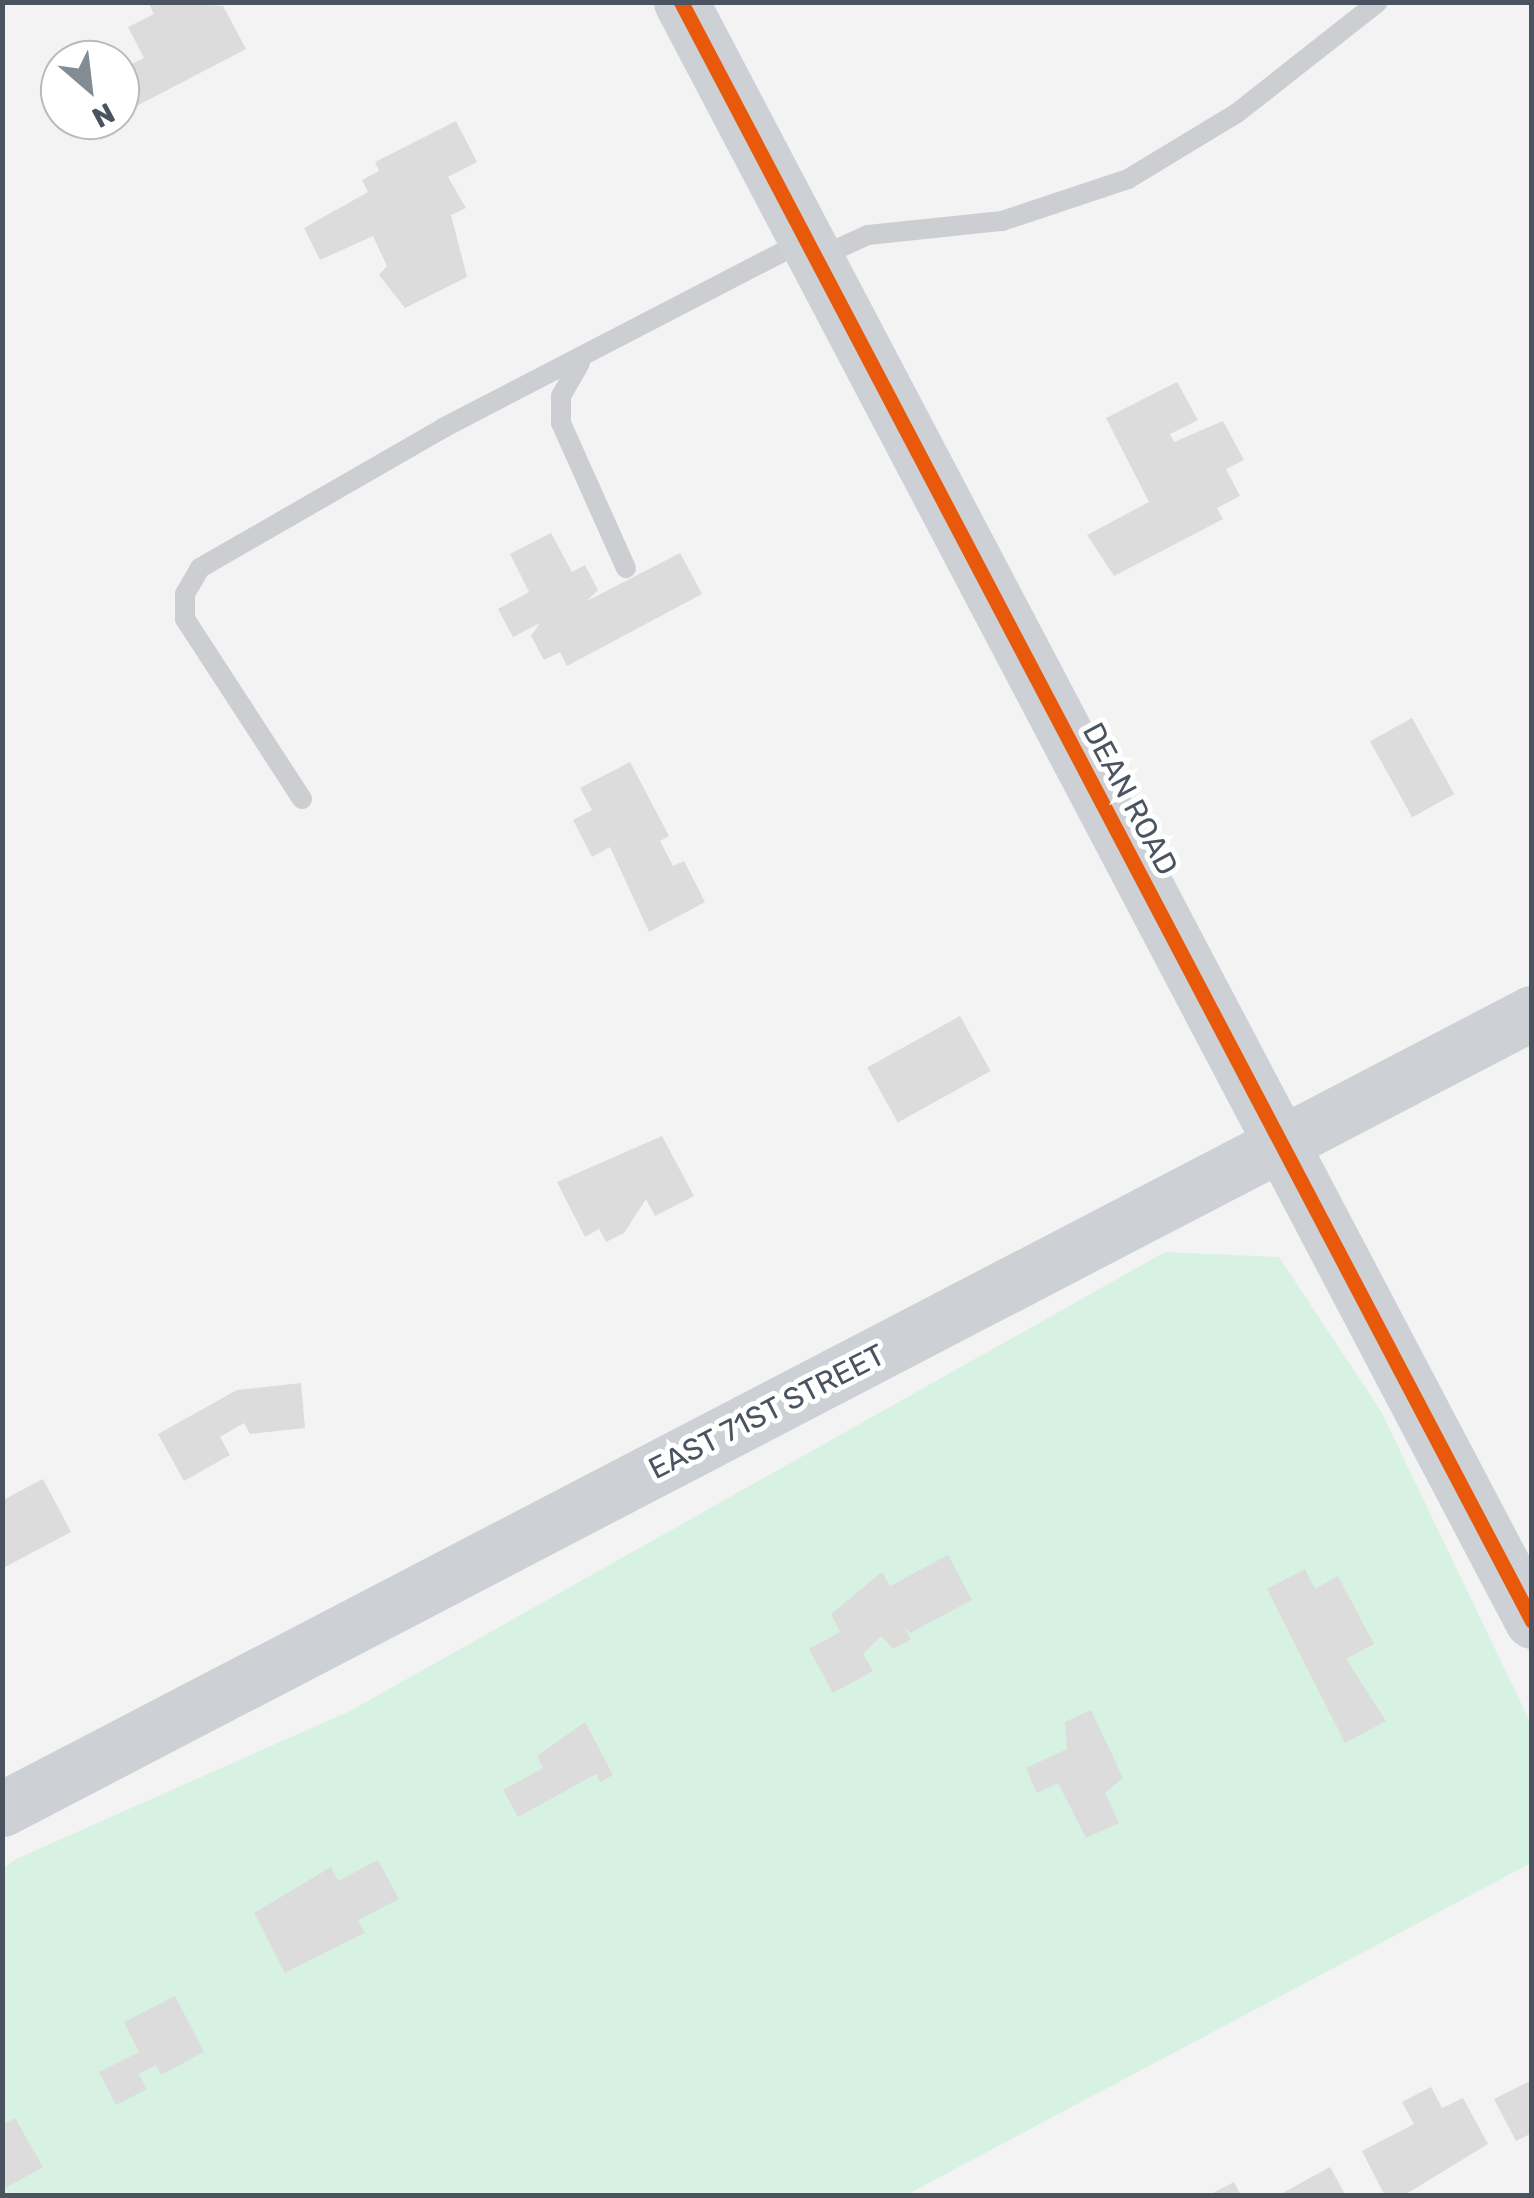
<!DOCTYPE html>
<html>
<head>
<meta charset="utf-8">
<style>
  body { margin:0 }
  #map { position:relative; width:1534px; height:2198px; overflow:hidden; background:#f3f3f3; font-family:Rubik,sans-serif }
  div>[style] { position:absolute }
  .green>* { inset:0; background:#d7f2e2 }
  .building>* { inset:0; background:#dcdcdd; transform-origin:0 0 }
  .lane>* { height:20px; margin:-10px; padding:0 10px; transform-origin:10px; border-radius:10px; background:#ccced1 }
  .secondary>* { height:55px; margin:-27.5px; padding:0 27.5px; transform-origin:27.5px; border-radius:27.5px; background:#cdd0d4 }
  .cycleway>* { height:15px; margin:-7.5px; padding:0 7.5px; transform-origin:7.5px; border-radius:7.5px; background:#e8590c }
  span { translate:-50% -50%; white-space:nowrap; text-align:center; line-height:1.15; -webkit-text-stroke:10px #fff; paint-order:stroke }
  .street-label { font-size:30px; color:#495460 }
  .frame { position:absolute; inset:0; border:5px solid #495460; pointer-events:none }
  .north { position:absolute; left:40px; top:40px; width:100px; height:100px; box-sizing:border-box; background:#fff; border:2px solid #b6bbbf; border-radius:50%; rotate:152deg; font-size:28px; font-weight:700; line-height:40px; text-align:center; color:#495460 }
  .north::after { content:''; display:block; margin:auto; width:35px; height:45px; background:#848c93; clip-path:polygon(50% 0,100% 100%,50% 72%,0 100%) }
</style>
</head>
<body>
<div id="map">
  <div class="green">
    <div style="clip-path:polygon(1165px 1252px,1279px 1257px,1381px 1411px,1531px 1724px,1531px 1863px,906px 2195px,3px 2196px,2px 1870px,14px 1860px,350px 1711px)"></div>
  </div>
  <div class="building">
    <div style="clip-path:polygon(148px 2px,223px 6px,246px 49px,127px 111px,120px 70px,144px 58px,128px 27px,154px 14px)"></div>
    <div style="clip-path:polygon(456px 121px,477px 162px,448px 177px,466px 208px,451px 215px,467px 277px,405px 308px,379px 275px,387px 266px,373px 236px,320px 260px,304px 228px,368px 192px,362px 180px,379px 171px,375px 162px)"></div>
    <div style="clip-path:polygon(1177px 382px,1198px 420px,1170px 434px,1174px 442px,1223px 421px,1244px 460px,1226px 469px,1240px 496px,1217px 508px,1223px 519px,1114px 576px,1087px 535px,1149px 502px,1106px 418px)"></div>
    <div style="clip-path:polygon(551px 533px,572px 572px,585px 565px,598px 590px,587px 601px,680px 553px,702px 594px,567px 666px,560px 652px,544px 660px,531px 636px,540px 623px,513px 637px,498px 609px,529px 592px,510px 554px)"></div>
    <div style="left:1412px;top:718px;width:87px;height:48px;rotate:61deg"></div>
    <div style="clip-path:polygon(630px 762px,669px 836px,660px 841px,673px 866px,684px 861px,705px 902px,649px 932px,610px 847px,592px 857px,573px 820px,592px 810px,580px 788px)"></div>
    <div style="left:960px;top:1016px;width:63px;height:106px;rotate:61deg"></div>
    <div style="clip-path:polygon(662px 1136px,694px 1196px,655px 1216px,646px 1199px,624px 1233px,606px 1242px,599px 1229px,585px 1237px,557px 1182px)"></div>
    <div style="clip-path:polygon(301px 1383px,305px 1428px,250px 1434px,244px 1423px,220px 1437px,230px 1455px,184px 1481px,158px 1434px,237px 1390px)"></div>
    <div style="clip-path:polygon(43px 1479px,71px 1532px,3px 1568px,3px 1500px)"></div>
    <div style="clip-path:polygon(948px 1555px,972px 1600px,910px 1633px,904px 1627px,911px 1640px,893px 1649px,881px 1636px,863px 1654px,873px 1671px,833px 1693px,809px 1649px,840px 1632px,831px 1614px,882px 1572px,890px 1586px)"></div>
    <div style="clip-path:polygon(1305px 1569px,1315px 1589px,1338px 1576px,1374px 1644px,1346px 1659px,1386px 1721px,1345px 1743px,1267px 1589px)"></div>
    <div style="clip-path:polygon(1091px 1710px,1123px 1778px,1105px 1793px,1119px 1823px,1086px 1838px,1058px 1783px,1037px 1793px,1026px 1768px,1067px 1749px,1065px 1722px)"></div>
    <div style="clip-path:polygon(585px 1722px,613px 1775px,600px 1782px,596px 1774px,518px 1817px,503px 1790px,543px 1768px,537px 1756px)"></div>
    <div style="clip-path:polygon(378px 1860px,399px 1899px,358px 1920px,365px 1933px,285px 1973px,254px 1913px,331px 1867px,338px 1881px)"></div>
    <div style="clip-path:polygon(175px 1996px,204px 2052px,161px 2075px,156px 2065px,139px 2074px,147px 2089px,116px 2105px,99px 2072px,139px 2052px,124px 2022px)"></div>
    <div style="clip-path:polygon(1532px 2080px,1532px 2133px,1516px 2141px,1494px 2099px)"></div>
    <div style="clip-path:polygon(1431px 2087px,1442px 2108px,1463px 2098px,1488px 2144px,1403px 2196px,1385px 2196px,1362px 2151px,1414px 2124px,1402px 2102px)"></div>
    <div style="clip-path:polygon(15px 2118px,43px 2167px,2px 2190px,2px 2125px)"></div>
    <div style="clip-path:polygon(1330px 2167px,1346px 2196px,1277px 2196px)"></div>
    <div style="clip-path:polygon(1234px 2182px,1241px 2196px,1207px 2196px)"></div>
  </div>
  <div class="lane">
    <div style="left:817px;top:258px;width:56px;rotate:-24.3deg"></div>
    <div style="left:868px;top:235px;width:135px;rotate:-6deg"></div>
    <div style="left:1002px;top:221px;width:133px;rotate:-18.4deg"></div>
    <div style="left:1128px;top:179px;width:127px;rotate:-31.2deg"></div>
    <div style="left:1237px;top:113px;width:179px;rotate:-38.2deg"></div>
    <div style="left:580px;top:363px;width:38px;rotate:120deg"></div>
    <div style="left:561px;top:396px;width:27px;rotate:90deg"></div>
    <div style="left:561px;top:423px;width:159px;rotate:65.9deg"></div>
    <div style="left:302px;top:799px;width:215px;rotate:-123deg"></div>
    <div style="left:185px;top:619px;width:25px;rotate:-90deg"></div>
    <div style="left:185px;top:594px;width:30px;rotate:-60deg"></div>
    <div style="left:200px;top:568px;width:280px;rotate:-29.9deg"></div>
    <div style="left:443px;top:428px;width:407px;rotate:-27.4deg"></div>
  </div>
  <div class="secondary">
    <div style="left:681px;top:2px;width:1829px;rotate:62.27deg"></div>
    <div style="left:2px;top:1809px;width:1725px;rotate:-27.49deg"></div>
  </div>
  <div class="cycleway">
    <div style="left:681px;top:2px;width:1829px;rotate:62.27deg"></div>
  </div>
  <div class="street-label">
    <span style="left:1130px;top:799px;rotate:62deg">DEAN ROAD</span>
    <span style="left:767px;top:1412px;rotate:-27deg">EAST 71ST STREET</span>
  </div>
  <div class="frame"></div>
  <div class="north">N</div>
</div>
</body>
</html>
